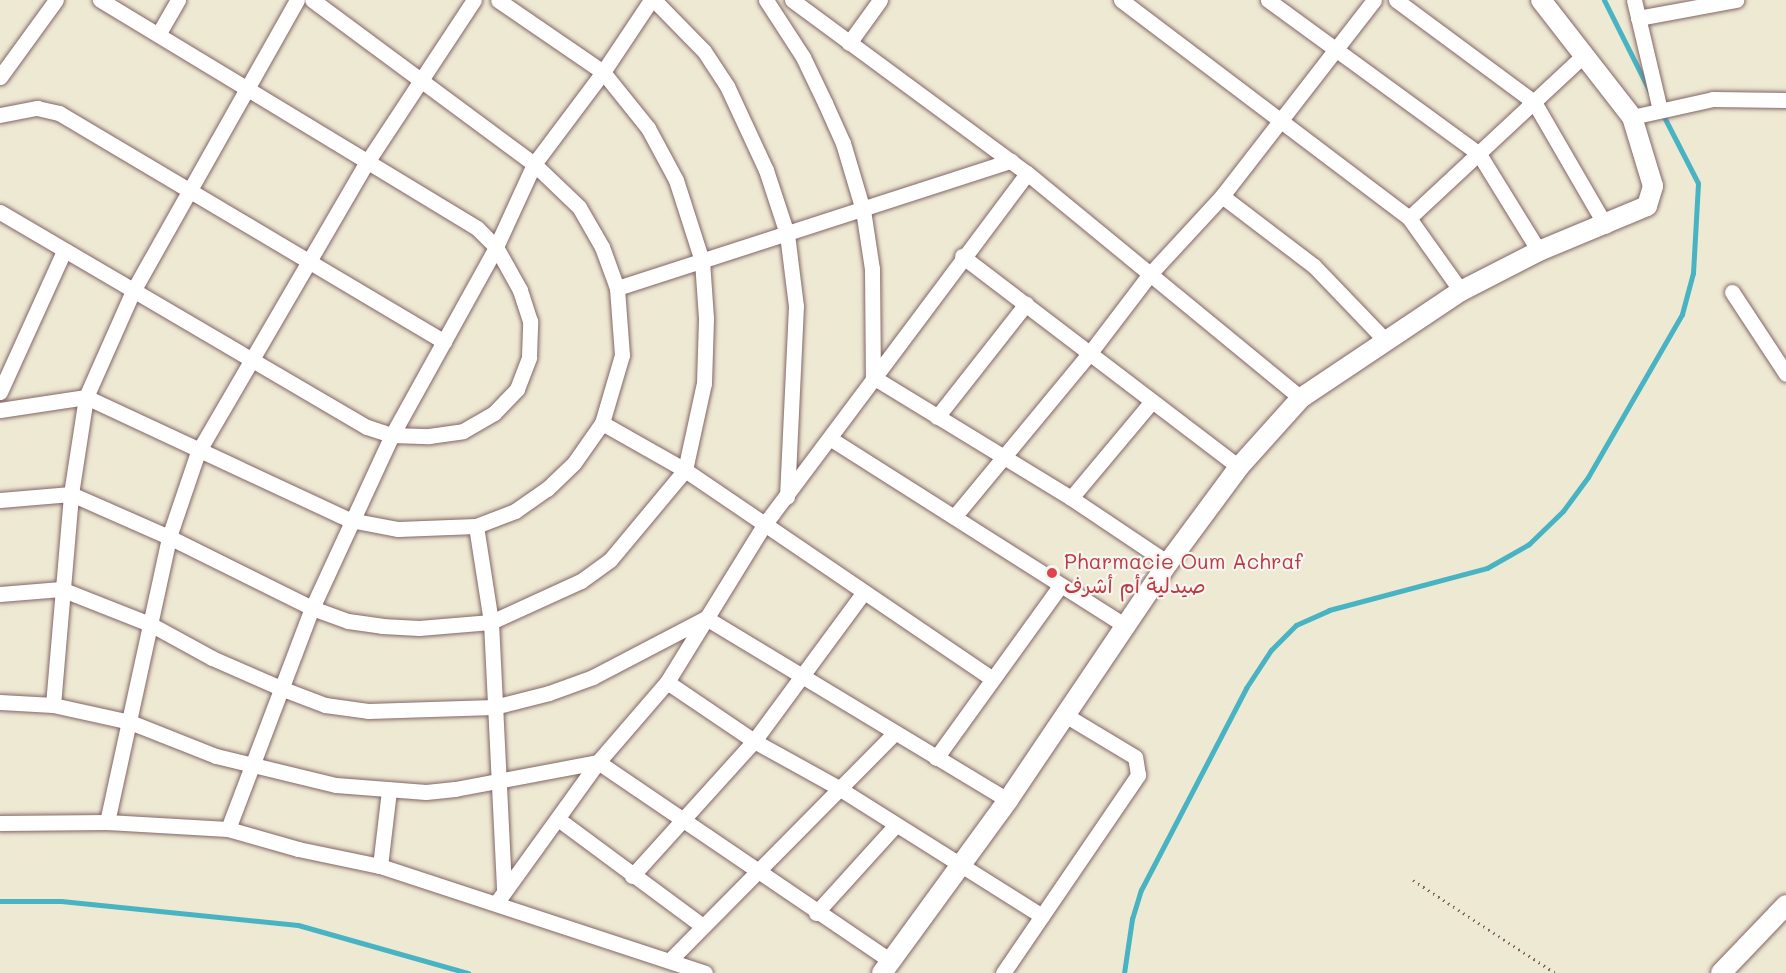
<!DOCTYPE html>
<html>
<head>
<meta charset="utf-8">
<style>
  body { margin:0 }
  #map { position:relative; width:1786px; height:973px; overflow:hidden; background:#eee9d3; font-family:Mali,"Playpen Sans Arabic",sans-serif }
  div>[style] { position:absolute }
  .stream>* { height:5px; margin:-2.5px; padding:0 2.5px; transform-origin:2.5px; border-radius:2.5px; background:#47b3c3 }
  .path>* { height:3px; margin-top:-1.5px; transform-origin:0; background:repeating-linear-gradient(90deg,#836666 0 1.5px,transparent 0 6px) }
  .roads { filter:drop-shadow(0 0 2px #836666) drop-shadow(0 0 2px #836666) }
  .minor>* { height:15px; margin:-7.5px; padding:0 7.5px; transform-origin:7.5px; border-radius:7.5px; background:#fff }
  .tertiary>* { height:20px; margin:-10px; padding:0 10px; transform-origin:10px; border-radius:10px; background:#fff }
  .dots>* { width:16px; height:16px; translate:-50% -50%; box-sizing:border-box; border:3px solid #f6f6f2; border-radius:50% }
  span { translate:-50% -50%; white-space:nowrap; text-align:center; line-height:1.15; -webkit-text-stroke:4.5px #f6f6f2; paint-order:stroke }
  .health-label { font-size:21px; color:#be3a42 }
  .left { translate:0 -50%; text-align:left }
</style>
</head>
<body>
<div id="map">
  <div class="stream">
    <div style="left:1604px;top:0;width:103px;rotate:63.4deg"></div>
    <div style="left:0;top:901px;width:61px"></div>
    <div style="left:61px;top:901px;width:238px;rotate:5.8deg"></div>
    <div style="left:298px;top:925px;width:177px;rotate:15.8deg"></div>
    <div style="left:1124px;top:973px;width:55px;rotate:-81.6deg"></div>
    <div style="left:1132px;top:919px;width:30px;rotate:-73deg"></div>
    <div style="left:1141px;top:890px;width:228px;rotate:-62.5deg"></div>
    <div style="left:1246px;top:688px;width:45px;rotate:-56.7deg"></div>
    <div style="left:1271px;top:650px;width:35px;rotate:-45deg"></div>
    <div style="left:1296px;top:625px;width:36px;rotate:-24deg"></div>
    <div style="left:1329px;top:610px;width:163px;rotate:-14.9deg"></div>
    <div style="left:1487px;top:568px;width:48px;rotate:-29.7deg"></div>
    <div style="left:1529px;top:544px;width:47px;rotate:-44.1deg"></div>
    <div style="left:1563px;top:511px;width:42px;rotate:-53.7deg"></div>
    <div style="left:1588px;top:477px;width:188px;rotate:-60deg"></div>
    <div style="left:1682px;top:314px;width:42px;rotate:-75deg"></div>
    <div style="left:1693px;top:273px;width:90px;rotate:-86.8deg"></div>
    <div style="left:1698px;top:183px;width:79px;rotate:-117.2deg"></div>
  </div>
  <div class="path">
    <div style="left:1413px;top:880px;width:170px;rotate:33.2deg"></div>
  </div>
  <div class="roads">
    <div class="minor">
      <div style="left:654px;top:0;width:71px;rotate:45.6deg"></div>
      <div style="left:704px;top:51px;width:42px;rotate:56.7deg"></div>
      <div style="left:727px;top:86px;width:93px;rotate:65.1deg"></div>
      <div style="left:766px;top:170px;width:67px;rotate:71.8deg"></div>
      <div style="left:787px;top:234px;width:73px;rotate:82.9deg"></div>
      <div style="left:796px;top:306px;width:191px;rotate:92.7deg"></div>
      <div style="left:766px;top:0;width:68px;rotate:57deg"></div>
      <div style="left:803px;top:57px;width:51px;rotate:64.4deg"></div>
      <div style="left:825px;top:103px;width:44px;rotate:65.8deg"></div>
      <div style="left:843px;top:143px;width:70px;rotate:73.4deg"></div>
      <div style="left:863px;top:210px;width:60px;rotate:81.3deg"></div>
      <div style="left:872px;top:269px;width:108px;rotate:89.5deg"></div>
      <div style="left:873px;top:377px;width:232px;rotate:31.4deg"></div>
      <div style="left:1071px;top:498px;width:117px;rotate:33.8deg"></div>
      <div style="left:792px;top:0;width:292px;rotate:36.4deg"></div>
      <div style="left:1027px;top:173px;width:355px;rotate:39.4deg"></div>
      <div style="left:1121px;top:0;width:361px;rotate:37.1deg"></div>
      <div style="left:1409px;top:218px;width:90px;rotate:54.5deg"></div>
      <div style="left:1268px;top:0;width:261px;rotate:36.1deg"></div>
      <div style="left:1479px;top:154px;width:114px;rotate:58.3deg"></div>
      <div style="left:1396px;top:0;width:172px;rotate:36.5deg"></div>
      <div style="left:1534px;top:102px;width:143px;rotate:59.9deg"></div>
      <div style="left:1634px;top:0;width:113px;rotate:76.7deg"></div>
      <div style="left:1638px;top:18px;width:100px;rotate:-10.4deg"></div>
      <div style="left:159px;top:33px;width:38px;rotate:-60deg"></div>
      <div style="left:849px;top:43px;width:53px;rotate:-54.2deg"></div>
      <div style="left:0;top:77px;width:95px;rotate:-54deg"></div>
      <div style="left:0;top:115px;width:38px;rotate:-11deg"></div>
      <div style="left:37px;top:108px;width:23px;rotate:13deg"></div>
      <div style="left:59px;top:113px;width:448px;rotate:30.7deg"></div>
      <div style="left:1632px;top:117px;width:83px;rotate:-12.5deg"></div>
      <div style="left:1713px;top:99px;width:73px;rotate:0.8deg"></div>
      <div style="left:1222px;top:196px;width:116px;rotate:37.3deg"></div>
      <div style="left:1314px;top:266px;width:101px;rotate:46.2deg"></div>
      <div style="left:0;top:212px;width:425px;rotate:30.4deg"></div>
      <div style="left:367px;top:427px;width:26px;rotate:18deg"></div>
      <div style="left:392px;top:435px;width:37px;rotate:2deg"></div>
      <div style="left:429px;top:436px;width:34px;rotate:-8deg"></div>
      <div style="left:463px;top:431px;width:36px;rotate:-30deg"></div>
      <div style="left:494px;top:413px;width:33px;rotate:-46deg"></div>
      <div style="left:517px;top:389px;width:34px;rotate:-69deg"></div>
      <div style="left:529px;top:357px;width:36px;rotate:-88deg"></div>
      <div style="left:530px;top:321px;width:33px;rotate:-108deg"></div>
      <div style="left:520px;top:290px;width:49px;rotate:-119.2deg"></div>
      <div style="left:496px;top:247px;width:27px;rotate:-135deg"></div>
      <div style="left:477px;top:228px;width:441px;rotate:-148.8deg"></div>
      <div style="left:1409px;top:218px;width:238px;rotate:-43deg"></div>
      <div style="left:962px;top:256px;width:348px;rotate:37.3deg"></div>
      <div style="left:617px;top:288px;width:414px;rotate:-17.9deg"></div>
      <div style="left:1732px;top:292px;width:98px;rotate:56.6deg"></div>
      <div style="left:0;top:392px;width:155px;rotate:-65.6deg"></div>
      <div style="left:0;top:410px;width:87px;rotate:-8.6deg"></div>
      <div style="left:86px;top:397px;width:291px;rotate:25deg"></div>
      <div style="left:350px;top:520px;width:49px;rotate:10.6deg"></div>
      <div style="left:398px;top:529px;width:78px;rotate:-2.2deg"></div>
      <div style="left:476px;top:526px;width:42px;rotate:-21deg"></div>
      <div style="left:515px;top:511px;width:39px;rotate:-35deg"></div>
      <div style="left:547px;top:489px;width:37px;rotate:-44deg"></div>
      <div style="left:574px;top:463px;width:49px;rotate:-55deg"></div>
      <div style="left:602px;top:423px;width:71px;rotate:-73.6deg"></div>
      <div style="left:622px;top:355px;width:67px;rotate:-94.3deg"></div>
      <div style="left:617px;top:288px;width:44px;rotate:-110.1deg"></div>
      <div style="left:602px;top:247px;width:46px;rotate:-119.9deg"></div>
      <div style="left:579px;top:207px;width:62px;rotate:-136.3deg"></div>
      <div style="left:534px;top:164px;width:276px;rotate:-143.5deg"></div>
      <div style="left:937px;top:417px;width:144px;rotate:-51.8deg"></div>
      <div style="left:602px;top:423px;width:95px;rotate:29.5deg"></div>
      <div style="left:685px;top:470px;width:371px;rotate:34.2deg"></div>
      <div style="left:831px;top:439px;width:346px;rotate:32.4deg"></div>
      <div style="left:1071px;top:498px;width:126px;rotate:-50.1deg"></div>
      <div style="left:0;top:500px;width:71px;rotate:-4.8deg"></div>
      <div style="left:71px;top:494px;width:107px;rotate:23.7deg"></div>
      <div style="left:169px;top:537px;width:160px;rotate:26.4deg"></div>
      <div style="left:312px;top:608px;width:38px;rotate:20deg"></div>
      <div style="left:348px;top:621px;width:34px;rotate:8deg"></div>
      <div style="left:382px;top:626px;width:37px;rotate:3deg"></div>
      <div style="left:419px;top:628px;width:72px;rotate:-4.8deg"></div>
      <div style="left:491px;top:622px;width:99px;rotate:-24.5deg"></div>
      <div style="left:581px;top:581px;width:36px;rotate:-36deg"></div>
      <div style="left:610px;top:560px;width:117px;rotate:-50.2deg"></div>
      <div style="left:685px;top:470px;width:89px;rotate:-77.7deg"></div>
      <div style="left:704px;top:383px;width:65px;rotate:-88.2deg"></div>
      <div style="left:706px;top:318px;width:57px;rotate:-94deg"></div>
      <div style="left:702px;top:261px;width:85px;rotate:-107.8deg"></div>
      <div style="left:676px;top:180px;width:59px;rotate:-118.3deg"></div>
      <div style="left:648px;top:128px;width:72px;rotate:-128.8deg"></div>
      <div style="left:603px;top:72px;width:127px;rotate:-145.6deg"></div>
      <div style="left:954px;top:517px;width:212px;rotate:-50.4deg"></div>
      <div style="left:1089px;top:354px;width:101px;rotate:-52.7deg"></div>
      <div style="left:1150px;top:274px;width:106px;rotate:-47.3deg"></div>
      <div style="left:1222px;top:196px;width:248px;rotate:-52.2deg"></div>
      <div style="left:476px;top:526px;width:97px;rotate:81.1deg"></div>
      <div style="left:491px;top:622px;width:268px;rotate:87.2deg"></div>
      <div style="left:0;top:594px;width:61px;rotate:-4.7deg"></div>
      <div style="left:61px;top:589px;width:96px;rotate:21.5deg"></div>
      <div style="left:150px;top:624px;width:71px;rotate:28.7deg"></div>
      <div style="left:212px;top:658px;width:77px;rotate:23.6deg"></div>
      <div style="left:283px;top:689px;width:45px;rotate:20.9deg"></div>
      <div style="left:325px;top:705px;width:43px;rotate:7.9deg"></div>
      <div style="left:368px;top:711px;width:126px;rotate:-1.8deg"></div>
      <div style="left:494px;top:707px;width:57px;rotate:-14.3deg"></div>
      <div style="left:549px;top:693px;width:47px;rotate:-20deg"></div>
      <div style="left:593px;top:677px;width:127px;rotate:-27.6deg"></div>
      <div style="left:706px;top:618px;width:353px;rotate:31.1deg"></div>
      <div style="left:667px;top:682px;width:105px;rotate:34.1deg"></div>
      <div style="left:754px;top:741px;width:95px;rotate:29deg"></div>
      <div style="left:837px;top:787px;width:242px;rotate:32.2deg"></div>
      <div style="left:0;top:702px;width:53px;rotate:3.2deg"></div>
      <div style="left:53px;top:705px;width:79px;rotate:12.4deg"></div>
      <div style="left:130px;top:722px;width:92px;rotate:21.6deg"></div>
      <div style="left:216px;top:756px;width:123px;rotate:13.6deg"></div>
      <div style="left:336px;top:785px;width:90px;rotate:4.4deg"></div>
      <div style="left:426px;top:792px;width:29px;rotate:-6deg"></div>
      <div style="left:455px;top:789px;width:146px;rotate:-10.7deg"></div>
      <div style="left:598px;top:762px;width:354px;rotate:34.2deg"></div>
      <div style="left:53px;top:705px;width:212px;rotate:-85.1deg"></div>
      <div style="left:71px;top:494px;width:98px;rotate:-81.2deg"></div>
      <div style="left:86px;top:397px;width:116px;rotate:-66.1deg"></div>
      <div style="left:133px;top:291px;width:334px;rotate:-60.6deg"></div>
      <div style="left:936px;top:758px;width:213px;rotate:-54.2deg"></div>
      <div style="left:558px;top:819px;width:178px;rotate:36.5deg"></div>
      <div style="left:107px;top:822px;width:292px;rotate:-77.7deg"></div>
      <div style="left:169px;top:537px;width:90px;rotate:-71.2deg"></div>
      <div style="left:198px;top:452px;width:336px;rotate:-59.8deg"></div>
      <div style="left:367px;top:162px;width:194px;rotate:-56.6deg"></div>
      <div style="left:0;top:823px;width:107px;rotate:-0.5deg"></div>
      <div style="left:107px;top:822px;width:121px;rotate:3.3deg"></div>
      <div style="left:228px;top:829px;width:73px;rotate:15.9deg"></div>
      <div style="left:298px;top:849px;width:84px;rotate:11.7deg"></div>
      <div style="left:380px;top:866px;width:342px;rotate:18.2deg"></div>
      <div style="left:228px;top:829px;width:236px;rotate:-69.2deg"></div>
      <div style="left:312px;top:608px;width:191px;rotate:-65.2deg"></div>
      <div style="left:392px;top:435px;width:215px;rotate:-61deg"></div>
      <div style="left:496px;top:247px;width:91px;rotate:-65.4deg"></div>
      <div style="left:534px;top:164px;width:115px;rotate:-53.1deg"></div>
      <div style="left:603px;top:72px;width:87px;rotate:-56.3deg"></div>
      <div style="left:380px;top:866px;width:77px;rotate:-83.2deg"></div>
      <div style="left:632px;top:876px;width:182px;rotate:-47.9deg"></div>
      <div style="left:754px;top:741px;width:184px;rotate:-53.6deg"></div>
      <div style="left:497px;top:902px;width:173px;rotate:-54.2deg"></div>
      <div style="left:598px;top:762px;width:106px;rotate:-49.2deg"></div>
      <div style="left:667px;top:682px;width:185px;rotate:-58.3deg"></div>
      <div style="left:764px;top:525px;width:439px;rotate:-53.2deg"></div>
      <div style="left:816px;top:913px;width:118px;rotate:-47.8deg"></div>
      <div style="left:670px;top:960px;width:320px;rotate:-45.3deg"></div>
      <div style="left:1003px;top:973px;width:240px;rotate:-55.7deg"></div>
      <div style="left:1138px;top:775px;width:18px;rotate:-99deg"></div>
      <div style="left:1135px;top:757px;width:82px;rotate:-149deg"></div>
    </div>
    <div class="tertiary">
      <div style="left:882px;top:973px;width:214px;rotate:-53.9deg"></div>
      <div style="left:1008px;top:800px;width:286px;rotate:-56deg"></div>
      <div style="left:1168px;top:563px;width:119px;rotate:-53.5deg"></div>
      <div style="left:1239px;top:467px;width:93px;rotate:-48.1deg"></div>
      <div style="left:1301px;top:398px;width:192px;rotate:-33.8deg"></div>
      <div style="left:1461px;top:291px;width:88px;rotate:-27.1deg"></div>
      <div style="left:1539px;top:251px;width:117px;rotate:-22.6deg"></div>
      <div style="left:1647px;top:206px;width:21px;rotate:-73deg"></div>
      <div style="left:1653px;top:186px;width:72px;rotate:-106.9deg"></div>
      <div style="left:1632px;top:117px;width:148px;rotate:-127.9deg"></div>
      <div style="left:1721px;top:973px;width:94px;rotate:-46.3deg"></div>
    </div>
  </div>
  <div class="dots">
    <div style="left:1052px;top:573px;background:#e0444e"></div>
  </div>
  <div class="health-label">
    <span class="left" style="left:1064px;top:573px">Pharmacie Oum Achraf<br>صيدلية أم أشرف</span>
  </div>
</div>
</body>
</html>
